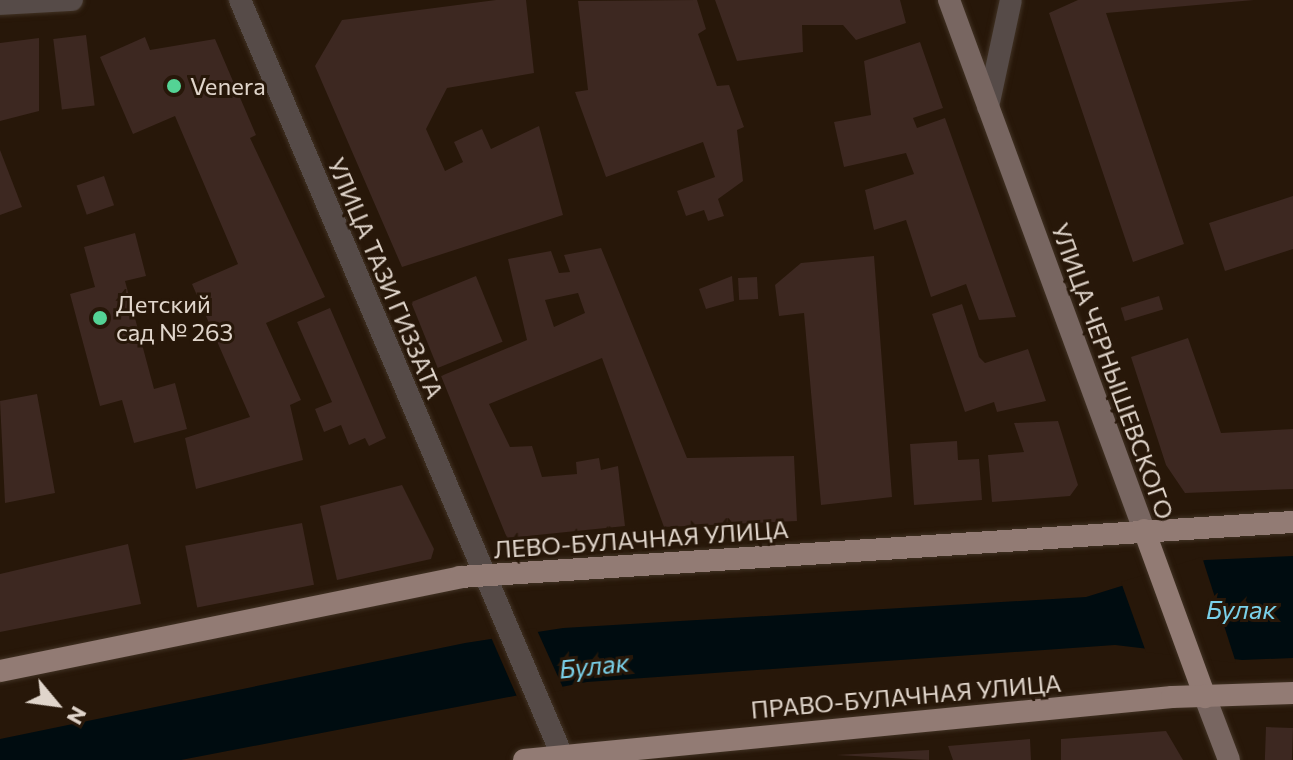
<!DOCTYPE html>
<html>
<head>
<meta charset="utf-8">
<style>
  body { margin:0 }
  #map { position:relative; width:1293px; height:760px; overflow:hidden; background:#271709; font-family:Commissioner,sans-serif }
  div>[style] { position:absolute }
  .water>* { inset:0; background:#000c10 }
  .pier>* { inset:0; background:#271709 }
  .building>* { inset:0; background:#3d2821; transform-origin:0 0 }
  .roads { filter:drop-shadow(0 0 2px #413224) drop-shadow(0 0 2px #413224) }
  .minor>* { height:22px; margin:-11px; padding:0 11px; transform-origin:11px; border-radius:11px; background:#564b48 }
  .tertiary>* { height:22px; margin:-11px; padding:0 11px; transform-origin:11px; border-radius:11px; background:#564b48 }
  .secondary>* { height:22px; margin:-11px; padding:0 11px; transform-origin:11px; border-radius:11px; background:#786661 }
  .primary>* { height:22px; margin:-11px; padding:0 11px; transform-origin:11px; border-radius:11px; background:#927b74 }
  .dots>* { width:22px; height:22px; translate:-50% -50%; box-sizing:border-box; border:4px solid #271709; border-radius:50% }
  span { translate:-50% -50%; white-space:nowrap; text-align:center; line-height:1.15; -webkit-text-stroke:6px #271709; paint-order:stroke }
  .poi-label { font-size:24px; color:#e0d5cb }
  .left { translate:0 -50%; text-align:left }
  .street-label { font-size:24px; color:#e0d5cb }
  .water-label { font-size:26px; color:#7ad0e9; font-style:italic }
  .north { position:absolute; left:16px; top:664px; width:80px; height:80px; -webkit-text-stroke:6px #271709; paint-order:stroke; rotate:119deg; font-size:22px; font-weight:700; line-height:32px; text-align:center; color:#e0d5cb }
  .north::after { content:''; display:block; margin:auto; width:28px; height:36px; background:#e0d5cb; clip-path:polygon(50% 0,100% 100%,50% 72%,0 100%) }
</style>
</head>
<body>
<div id="map">
  <div class="water">
    <div style="clip-path:polygon(1293px 556px,1293px 658px,1242px 660px,1115px 645px,587px 682px,181px 760px,0 760px,0 739px,465px 643px,563px 628px,1086px 597px,1205px 560px)"></div>
  </div>
  <div class="pier">
    <div style="clip-path:polygon(1202px 557px,1236px 663px,1146px 652px,1121px 582px)"></div>
    <div style="clip-path:polygon(536px 628px,564px 690px,518px 699px,490px 635px)"></div>
  </div>
  <div class="building">
    <div style="clip-path:polygon(496px 0,526px 0,534px 73px,447px 88px,426px 129px,445px 171px,463px 162px,454px 142px,482px 129px,491px 149px,539px 126px,563px 215px,402px 267px,315px 66px,342px 20px)"></div>
    <div style="clip-path:polygon(697px 0,706px 29px,698px 34px,717px 86px,729px 85px,744px 127px,737px 130px,743px 181px,718px 199px,724px 216px,708px 221px,704px 210px,686px 216px,677px 191px,715px 177px,703px 142px,606px 177px,575px 92px,588px 90px,578px 1px)"></div>
    <div style="clip-path:polygon(715px 0,900px 0,906px 23px,856px 40px,843px 25px,802px 25px,803px 52px,737px 61px)"></div>
    <div style="clip-path:polygon(1078px 0,1254px 0,1106px 13px,1184px 244px,1133px 262px,1049px 13px)"></div>
    <div style="left:86px;top:35px;width:71px;height:33px;rotate:83deg"></div>
    <div style="clip-path:polygon(145px 37px,150px 50px,215px 39px,256px 135px,250px 138px,325px 297px,266px 323px,301px 400px,290px 405px,303px 460px,196px 489px,185px 438px,250px 417px,192px 284px,238px 264px,175px 116px,133px 134px,100px 57px)"></div>
    <div style="clip-path:polygon(39px 38px,39px 111px,0 121px,0 43px)"></div>
    <div style="clip-path:polygon(920px 42px,943px 108px,913px 118px,917px 128px,945px 118px,1016px 317px,979px 320px,966px 284px,931px 297px,906px 220px,874px 230px,865px 190px,914px 174px,906px 153px,844px 167px,834px 122px,871px 115px,864px 61px)"></div>
    <div style="clip-path:polygon(0 150px,22px 207px,0 215px)"></div>
    <div style="left:104px;top:176px;width:31px;height:29px;rotate:71deg"></div>
    <div style="clip-path:polygon(1293px 196px,1293px 249px,1225px 271px,1209px 223px)"></div>
    <div style="clip-path:polygon(135px 233px,146px 276px,125px 281px,154px 389px,175px 383px,187px 429px,134px 443px,122px 400px,100px 406px,70px 294px,95px 287px,84px 247px)"></div>
    <div style="clip-path:polygon(evenodd,601px 248px,687px 458px,794px 456px,797px 521px,664px 527px,602px 358px,489px 404px,510px 447px,532px 446px,542px 477px,577px 474px,576px 462px,599px 458px,601px 470px,618px 466px,625px 526px,507px 538px,441px 376px,527px 340px,508px 259px,551px 251px,559px 273px,570px 272px,564px 255px,601px 248px,578px 293px,585px 313px,554px 327px,545px 300px,578px 293px)"></div>
    <div style="clip-path:polygon(874px 256px,892px 497px,821px 505px,804px 313px,779px 316px,775px 285px,801px 263px)"></div>
    <div style="left:476px;top:276px;width:71px;height:70px;rotate:68deg"></div>
    <div style="clip-path:polygon(732px 276px,734px 301px,706px 309px,699px 289px)"></div>
    <div style="left:757px;top:277px;width:22px;height:19px;rotate:87deg"></div>
    <div style="left:1159px;top:296px;width:14px;height:40px;rotate:73deg"></div>
    <div style="clip-path:polygon(962px 304px,979px 357px,985px 363px,1028px 349px,1046px 401px,997px 412px,994px 402px,965px 412px,932px 314px)"></div>
    <div style="clip-path:polygon(330px 308px,386px 438px,369px 446px,365px 438px,349px 445px,341px 425px,324px 432px,315px 409px,332px 402px,297px 322px)"></div>
    <div style="clip-path:polygon(1188px 338px,1221px 433px,1293px 429px,1293px 489px,1185px 493px,1166px 465px,1131px 357px)"></div>
    <div style="clip-path:polygon(37px 394px,55px 493px,5px 503px,0 401px)"></div>
    <div style="clip-path:polygon(1058px 421px,1078px 485px,1070px 496px,992px 502px,988px 455px,1024px 452px,1014px 423px)"></div>
    <div style="clip-path:polygon(957px 441px,958px 460px,979px 459px,982px 500px,914px 505px,910px 444px)"></div>
    <div style="clip-path:polygon(402px 485px,434px 549px,431px 559px,337px 580px,320px 506px)"></div>
    <div style="left:302px;top:523px;width:63px;height:119px;rotate:79deg"></div>
    <div style="clip-path:polygon(128px 544px,141px 604px,0 632px,0 574px)"></div>
    <div style="left:1266px;top:727px;width:27px;height:33px;rotate:2deg"></div>
    <div style="clip-path:polygon(1166px 731px,1183px 760px,1061px 760px,1061px 739px)"></div>
    <div style="clip-path:polygon(1030px 739px,1031px 760px,953px 760px,948px 746px)"></div>
    <div style="clip-path:polygon(929px 750px,929px 760px,836px 755px)"></div>
  </div>
  <div class="roads">
    <div class="minor">
      <div style="left:240px;top:0;width:826px;rotate:66.91deg"></div>
    </div>
    <div class="tertiary">
      <div style="left:0;top:4px;width:72px;rotate:-3.2deg"></div>
      <div style="left:988px;top:107px;width:109px;rotate:-77.9deg"></div>
    </div>
    <div class="secondary">
      <div style="left:949px;top:0;width:565px;rotate:69.8deg"></div>
      <div style="left:1205px;top:697px;width:67px;rotate:69.1deg"></div>
    </div>
    <div class="primary">
      <div style="left:1144px;top:530px;width:178px;rotate:69.9deg"></div>
      <div style="left:0;top:671px;width:470px;rotate:-11.5deg"></div>
      <div style="left:460px;top:577px;width:835px;rotate:-3.78deg"></div>
      <div style="left:524px;top:760px;width:651px;rotate:-5.55deg"></div>
      <div style="left:1172px;top:697px;width:121px;rotate:-1.9deg"></div>
    </div>
  </div>
  <div class="dots">
    <div style="left:174px;top:86px;background:#54d395"></div>
    <div style="left:100px;top:318px;background:#54d395"></div>
  </div>
  <div class="poi-label">
    <span class="left" style="left:190px;top:86px">Venera</span>
    <span class="left" style="left:116px;top:318px">Детский<br>сад № 263</span>
  </div>
  <div class="street-label">
    <span style="left:386px;top:278px;rotate:67deg">УЛИЦА ТАЗИ ГИЗЗАТА</span>
    <span style="left:1113px;top:371px;rotate:70deg">УЛИЦА ЧЕРНЫШЕВСКОГО</span>
    <span style="left:641px;top:539px;rotate:-4deg">ЛЕВО-БУЛАЧНАЯ УЛИЦА</span>
    <span style="left:906px;top:696px;rotate:-5deg">ПРАВО-БУЛАЧНАЯ УЛИЦА</span>
  </div>
  <div class="water-label">
    <span style="left:1241px;top:609px">Булак</span>
    <span style="left:594px;top:665px;rotate:-6deg">Булак</span>
  </div>
  <div class="north">N</div>
</div>
</body>
</html>
